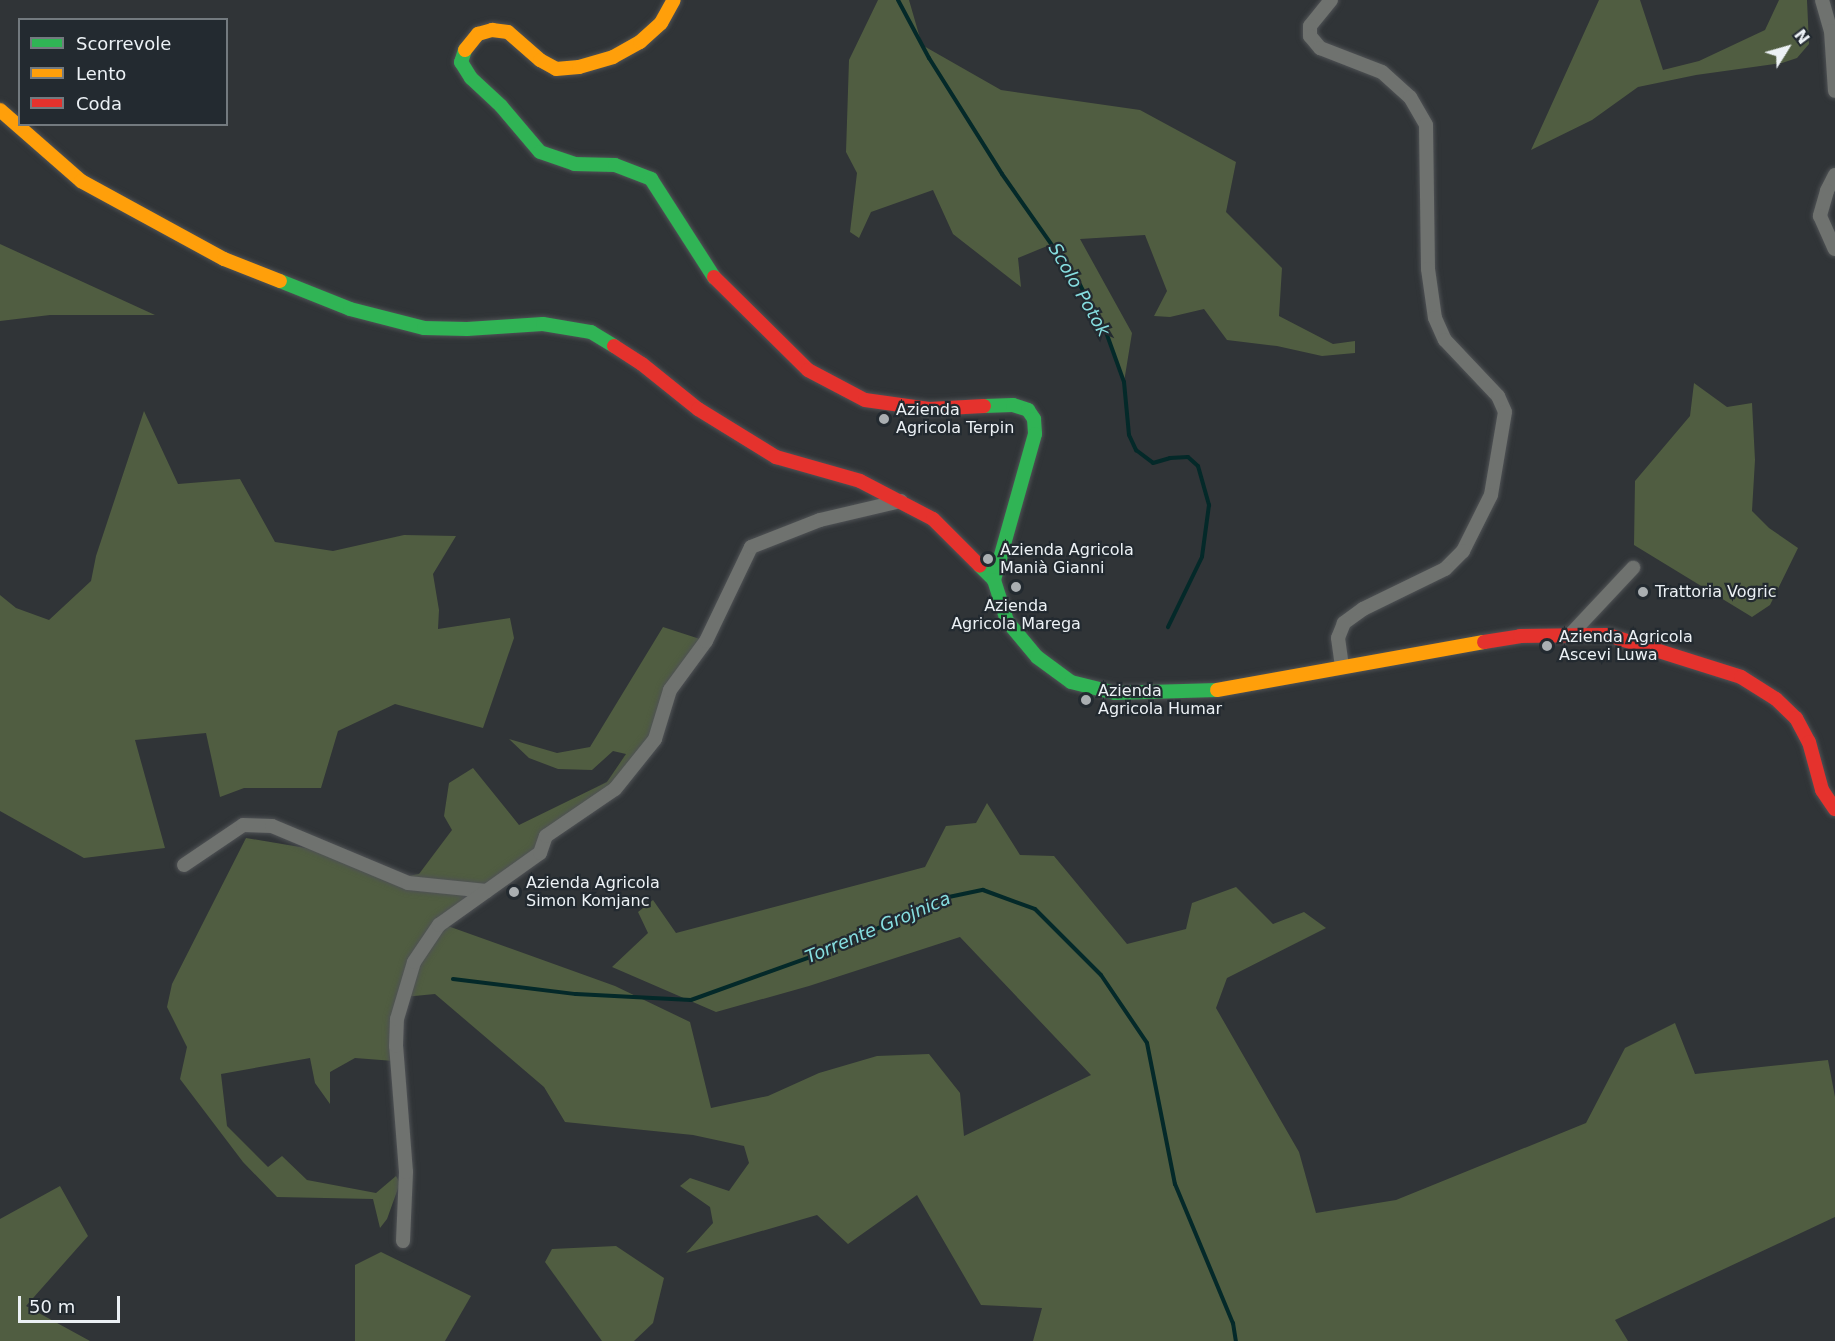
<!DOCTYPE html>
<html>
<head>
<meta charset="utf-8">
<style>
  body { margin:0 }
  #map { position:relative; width:1835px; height:1341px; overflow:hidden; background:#303437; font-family:"DejaVu Sans",sans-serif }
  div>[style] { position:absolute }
  .green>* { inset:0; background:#505d41 }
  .stream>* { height:4px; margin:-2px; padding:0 2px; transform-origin:2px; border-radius:2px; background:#042929 }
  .roads { filter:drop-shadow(0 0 2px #4f5255) drop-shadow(0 0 2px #4f5255) }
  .street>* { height:14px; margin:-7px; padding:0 7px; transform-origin:7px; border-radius:7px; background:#6f726f }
  .fast>* { height:14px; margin:-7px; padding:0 7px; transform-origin:7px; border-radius:7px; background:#30b455 }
  .slow>* { height:14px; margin:-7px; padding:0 7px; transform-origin:7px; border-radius:7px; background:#ff9f0a }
  .jam>* { height:14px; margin:-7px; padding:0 7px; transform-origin:7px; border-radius:7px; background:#e5322d }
  .dots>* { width:16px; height:16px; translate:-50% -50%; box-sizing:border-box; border:3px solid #232a30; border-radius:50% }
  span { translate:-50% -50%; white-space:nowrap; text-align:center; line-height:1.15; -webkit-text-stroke:4.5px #232a30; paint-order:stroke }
  .poi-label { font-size:16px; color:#ecf1f5 }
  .left { translate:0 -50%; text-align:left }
  .water-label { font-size:18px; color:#86dee0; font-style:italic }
  .legend { position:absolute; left:18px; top:18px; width:210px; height:108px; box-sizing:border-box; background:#232a30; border:2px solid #737a7f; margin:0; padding:8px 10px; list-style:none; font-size:18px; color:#ecf1f5 }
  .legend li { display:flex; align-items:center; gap:12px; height:30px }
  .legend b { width:30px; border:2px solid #737a7f }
  .north { position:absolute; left:1757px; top:18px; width:60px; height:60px; -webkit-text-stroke:4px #232a30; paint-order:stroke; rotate:53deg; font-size:16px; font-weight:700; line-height:24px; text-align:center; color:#ecf1f5 }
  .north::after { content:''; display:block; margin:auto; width:21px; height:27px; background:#ecf1f5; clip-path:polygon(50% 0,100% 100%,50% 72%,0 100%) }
  .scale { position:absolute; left:18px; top:1296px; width:102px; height:27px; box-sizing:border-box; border:3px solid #ecf1f5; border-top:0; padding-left:8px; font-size:18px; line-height:21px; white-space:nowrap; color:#ecf1f5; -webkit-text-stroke:4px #232a30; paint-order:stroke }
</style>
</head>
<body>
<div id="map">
  <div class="green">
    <div style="clip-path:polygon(878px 0,909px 0,922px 45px,1001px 90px,1140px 110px,1236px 162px,1226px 212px,1282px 268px,1279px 316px,1333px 344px,1355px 341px,1355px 353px,1322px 356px,1277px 346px,1227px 340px,1204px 309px,1170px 317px,1154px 316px,1167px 291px,1145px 235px,1080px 239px,1132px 333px,1124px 382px,1106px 332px,1080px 285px,1052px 244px,1018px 258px,1021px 287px,953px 234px,933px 190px,871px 212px,859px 238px,850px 232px,857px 173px,846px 152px,849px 60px)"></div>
    <div style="clip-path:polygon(1599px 0,1640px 0,1663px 70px,1699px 61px,1765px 30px,1779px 0,1807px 0,1809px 44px,1797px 58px,1782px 63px,1696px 75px,1638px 87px,1592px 120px,1531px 150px)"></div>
    <div style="clip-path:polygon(0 244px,155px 315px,50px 315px,0 321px)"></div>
    <div style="clip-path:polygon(1694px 383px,1727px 407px,1752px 403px,1755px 460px,1752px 511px,1769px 528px,1798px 548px,1770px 605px,1752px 617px,1634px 545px,1635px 481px,1690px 416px)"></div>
    <div style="clip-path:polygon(144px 411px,178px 484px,240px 479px,275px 542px,333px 551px,404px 535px,456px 536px,433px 574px,439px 610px,438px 629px,510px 618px,514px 638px,483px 728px,395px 704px,338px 731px,321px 788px,244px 788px,220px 797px,206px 733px,135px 740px,165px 848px,84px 858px,0 811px,0 595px,16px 608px,49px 620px,91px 581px,96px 556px)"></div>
    <div style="clip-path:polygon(663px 627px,706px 641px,670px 690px,655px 739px,615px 789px,546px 836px,530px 858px,445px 925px,615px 986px,690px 1022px,711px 1108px,768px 1096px,819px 1073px,877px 1056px,929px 1054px,960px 1093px,964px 1136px,1091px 1075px,960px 937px,809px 986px,716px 1012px,612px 967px,648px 933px,638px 912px,653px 900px,676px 933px,925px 867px,946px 826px,976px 823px,987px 803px,1020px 855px,1054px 856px,1127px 944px,1186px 929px,1192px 903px,1236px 887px,1273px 924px,1304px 912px,1326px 928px,1227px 978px,1216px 1008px,1299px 1152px,1316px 1213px,1396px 1200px,1586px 1123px,1625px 1048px,1675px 1023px,1695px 1074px,1828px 1060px,1835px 1097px,1835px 1217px,1615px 1320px,1628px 1341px,1033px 1341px,1042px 1308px,981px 1305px,917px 1195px,848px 1244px,817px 1215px,686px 1253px,713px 1223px,710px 1207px,680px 1186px,690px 1178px,729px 1191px,749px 1163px,744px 1146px,693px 1135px,565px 1122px,544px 1087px,435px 994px,404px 997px,394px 1061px,355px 1058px,330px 1072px,330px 1104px,315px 1083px,310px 1058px,221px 1074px,227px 1126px,268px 1167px,282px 1156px,307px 1180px,376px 1193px,396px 1176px,400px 1183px,387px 1219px,380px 1228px,373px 1199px,277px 1197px,243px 1162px,180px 1079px,187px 1047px,167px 1007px,172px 984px,246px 838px,306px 848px,391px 879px,419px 874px,452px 830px,444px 816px,449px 783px,473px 768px,519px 825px,607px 782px,626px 754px,613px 751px,592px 770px,558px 769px,529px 758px,509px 739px,557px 753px,590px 747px)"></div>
    <div style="clip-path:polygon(60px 1186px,88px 1236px,26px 1306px,90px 1341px,0 1341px,0 1219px)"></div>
    <div style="clip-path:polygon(616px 1246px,664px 1278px,653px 1323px,634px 1341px,602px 1341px,545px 1262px,552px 1249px)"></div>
    <div style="clip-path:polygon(381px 1252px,471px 1296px,445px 1341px,355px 1341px,355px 1265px)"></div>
  </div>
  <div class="stream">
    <div style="left:898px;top:0;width:66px;rotate:61.9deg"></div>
    <div style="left:929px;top:58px;width:137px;rotate:57.8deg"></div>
    <div style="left:1002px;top:174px;width:136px;rotate:54.9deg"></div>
    <div style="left:1080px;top:285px;width:54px;rotate:61deg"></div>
    <div style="left:1106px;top:332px;width:53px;rotate:70.2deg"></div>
    <div style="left:1124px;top:382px;width:53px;rotate:84.6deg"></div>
    <div style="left:1129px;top:435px;width:17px;rotate:65deg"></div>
    <div style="left:1136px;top:450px;width:21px;rotate:37deg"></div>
    <div style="left:1153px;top:463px;width:18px;rotate:-16deg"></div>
    <div style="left:1170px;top:458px;width:18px;rotate:-3deg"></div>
    <div style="left:1188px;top:457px;width:13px;rotate:42deg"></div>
    <div style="left:1198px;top:466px;width:41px;rotate:74.2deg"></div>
    <div style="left:1209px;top:505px;width:52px;rotate:97.7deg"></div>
    <div style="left:1202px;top:557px;width:78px;rotate:115.9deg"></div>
    <div style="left:453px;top:979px;width:124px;rotate:7deg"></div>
    <div style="left:576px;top:994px;width:115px;rotate:3deg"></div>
    <div style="left:691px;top:1000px;width:148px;rotate:-19.8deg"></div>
    <div style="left:830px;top:950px;width:125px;rotate:-24.5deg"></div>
    <div style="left:944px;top:898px;width:40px;rotate:-12deg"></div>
    <div style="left:983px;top:890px;width:55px;rotate:20.1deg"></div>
    <div style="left:1035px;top:909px;width:93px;rotate:45deg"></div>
    <div style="left:1101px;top:975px;width:82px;rotate:55.9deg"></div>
    <div style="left:1147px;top:1043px;width:144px;rotate:78.8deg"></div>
    <div style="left:1175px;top:1184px;width:151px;rotate:67.4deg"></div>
    <div style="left:1233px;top:1323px;width:18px;rotate:81deg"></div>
  </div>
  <div class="roads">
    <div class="street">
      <div style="left:1331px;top:0;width:33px;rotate:129deg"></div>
      <div style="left:1310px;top:26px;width:10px;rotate:90deg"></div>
      <div style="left:1310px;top:36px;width:16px;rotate:50deg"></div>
      <div style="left:1320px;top:48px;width:66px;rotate:21.2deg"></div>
      <div style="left:1382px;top:72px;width:38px;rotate:42deg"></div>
      <div style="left:1410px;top:97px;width:32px;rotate:60deg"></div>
      <div style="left:1426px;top:125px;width:144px;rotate:89.2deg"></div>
      <div style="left:1428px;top:269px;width:49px;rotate:81.9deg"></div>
      <div style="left:1435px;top:318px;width:24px;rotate:66deg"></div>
      <div style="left:1445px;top:340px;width:77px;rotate:46.6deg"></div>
      <div style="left:1498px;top:396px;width:17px;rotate:66deg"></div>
      <div style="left:1505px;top:412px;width:84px;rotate:99.6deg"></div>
      <div style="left:1491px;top:495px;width:63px;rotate:116.6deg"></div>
      <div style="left:1463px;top:551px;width:25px;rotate:135deg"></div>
      <div style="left:1445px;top:569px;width:91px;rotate:154deg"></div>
      <div style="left:1363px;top:609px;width:24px;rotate:144deg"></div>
      <div style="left:1344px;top:623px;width:16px;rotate:112deg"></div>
      <div style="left:1338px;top:638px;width:29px;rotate:82deg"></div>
      <div style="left:1822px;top:0;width:32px;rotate:74deg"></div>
      <div style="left:1831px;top:31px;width:60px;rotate:86.2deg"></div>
      <div style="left:1835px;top:175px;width:18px;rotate:117deg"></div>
      <div style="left:1827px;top:191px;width:26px;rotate:106deg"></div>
      <div style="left:1820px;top:216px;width:36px;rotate:66deg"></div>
      <div style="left:1571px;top:634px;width:91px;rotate:-46.8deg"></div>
      <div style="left:184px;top:865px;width:71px;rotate:-34.1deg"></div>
      <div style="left:243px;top:825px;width:29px;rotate:2deg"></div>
      <div style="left:272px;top:826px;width:147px;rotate:22.7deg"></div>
      <div style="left:408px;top:883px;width:79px;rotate:5.8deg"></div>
      <div style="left:403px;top:1241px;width:69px;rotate:-87.5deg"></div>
      <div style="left:406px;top:1172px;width:126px;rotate:-94.5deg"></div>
      <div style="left:396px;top:1046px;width:27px;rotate:-88deg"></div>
      <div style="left:397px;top:1019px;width:59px;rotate:-73.4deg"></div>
      <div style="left:414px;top:962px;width:45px;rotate:-56deg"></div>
      <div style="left:439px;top:925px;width:124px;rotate:-35.5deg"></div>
      <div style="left:540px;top:853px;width:18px;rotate:-71deg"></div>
      <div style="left:546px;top:836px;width:83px;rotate:-34.3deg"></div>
      <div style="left:615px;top:789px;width:64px;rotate:-51.3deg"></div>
      <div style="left:655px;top:739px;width:51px;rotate:-73deg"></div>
      <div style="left:670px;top:690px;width:61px;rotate:-53.7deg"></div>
      <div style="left:706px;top:641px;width:104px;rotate:-64.4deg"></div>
      <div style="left:751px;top:547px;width:74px;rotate:-21.4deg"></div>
      <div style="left:820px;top:520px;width:83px;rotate:-13.2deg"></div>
    </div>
    <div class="fast">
      <div style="left:465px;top:50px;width:13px;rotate:108deg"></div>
      <div style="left:461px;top:62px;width:19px;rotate:58deg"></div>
      <div style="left:471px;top:78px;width:41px;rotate:43deg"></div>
      <div style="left:501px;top:106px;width:60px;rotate:49.7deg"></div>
      <div style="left:540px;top:152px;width:36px;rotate:19deg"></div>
      <div style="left:574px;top:164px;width:41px;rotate:1.4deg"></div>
      <div style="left:615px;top:165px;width:39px;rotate:21deg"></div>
      <div style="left:651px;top:179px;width:117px;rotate:57.3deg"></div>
      <div style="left:280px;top:281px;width:75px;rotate:21.8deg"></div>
      <div style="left:350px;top:309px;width:76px;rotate:14.4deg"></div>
      <div style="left:424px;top:328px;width:43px;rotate:1.3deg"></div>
      <div style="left:467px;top:329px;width:76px;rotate:-3.8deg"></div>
      <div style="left:543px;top:324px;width:49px;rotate:9.5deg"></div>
      <div style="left:591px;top:332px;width:27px;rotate:31deg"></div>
      <div style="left:984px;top:406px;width:29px;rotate:-2deg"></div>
      <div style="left:1013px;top:405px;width:16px;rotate:18deg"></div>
      <div style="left:1028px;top:410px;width:11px;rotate:56deg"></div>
      <div style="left:1034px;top:419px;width:15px;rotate:86deg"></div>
      <div style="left:1035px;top:434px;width:152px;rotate:105.7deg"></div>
      <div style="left:980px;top:566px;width:20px;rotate:45deg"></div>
      <div style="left:994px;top:580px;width:43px;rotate:72.4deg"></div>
      <div style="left:1007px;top:621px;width:47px;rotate:50.2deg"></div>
      <div style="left:1037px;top:657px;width:42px;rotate:36.3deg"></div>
      <div style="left:1071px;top:682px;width:45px;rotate:14deg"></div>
      <div style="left:1115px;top:693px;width:102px;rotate:-1.7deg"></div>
    </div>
    <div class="slow">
      <div style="left:465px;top:50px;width:21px;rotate:-51deg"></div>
      <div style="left:478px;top:34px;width:15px;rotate:-16deg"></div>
      <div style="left:492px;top:30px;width:16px;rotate:7deg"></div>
      <div style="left:508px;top:32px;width:43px;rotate:41.2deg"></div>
      <div style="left:540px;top:60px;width:18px;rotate:29deg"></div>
      <div style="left:556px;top:69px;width:23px;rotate:-5deg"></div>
      <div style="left:579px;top:67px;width:35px;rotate:-16deg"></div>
      <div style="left:613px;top:57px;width:31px;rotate:-29deg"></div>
      <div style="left:640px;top:42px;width:28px;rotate:-42deg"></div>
      <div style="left:661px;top:23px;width:26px;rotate:-61deg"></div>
      <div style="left:0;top:110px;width:108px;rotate:41.2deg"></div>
      <div style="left:81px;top:181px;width:163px;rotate:28.6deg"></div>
      <div style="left:224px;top:259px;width:60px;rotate:21.4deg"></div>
      <div style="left:1217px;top:690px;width:271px;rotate:-10.2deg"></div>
    </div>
    <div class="jam">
      <div style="left:714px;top:277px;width:132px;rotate:44.7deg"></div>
      <div style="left:808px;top:370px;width:64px;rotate:27.8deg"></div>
      <div style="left:865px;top:400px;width:65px;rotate:8deg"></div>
      <div style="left:929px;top:409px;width:55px;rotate:-3.1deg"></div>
      <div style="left:614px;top:346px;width:33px;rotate:33deg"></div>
      <div style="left:642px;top:364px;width:72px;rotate:38.8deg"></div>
      <div style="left:698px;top:409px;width:92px;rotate:31.6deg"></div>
      <div style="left:776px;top:457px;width:87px;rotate:15.9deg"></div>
      <div style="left:860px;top:481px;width:82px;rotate:27.5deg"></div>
      <div style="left:933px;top:519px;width:66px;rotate:45deg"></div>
      <div style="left:1484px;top:642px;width:36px;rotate:-9deg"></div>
      <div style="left:1520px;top:636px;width:88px;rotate:-0.7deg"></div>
      <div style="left:1608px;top:635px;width:139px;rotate:17.5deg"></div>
      <div style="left:1741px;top:677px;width:41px;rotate:32.2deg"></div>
      <div style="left:1776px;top:699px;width:28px;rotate:44deg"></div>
      <div style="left:1796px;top:718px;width:27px;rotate:62deg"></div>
      <div style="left:1809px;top:742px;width:50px;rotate:74.8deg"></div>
      <div style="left:1822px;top:790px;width:23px;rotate:56deg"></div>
    </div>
  </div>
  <div class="dots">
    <div style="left:884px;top:419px;background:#aaafb2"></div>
    <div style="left:988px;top:559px;background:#aaafb2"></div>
    <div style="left:1016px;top:587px;background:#aaafb2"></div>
    <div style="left:1643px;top:592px;background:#aaafb2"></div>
    <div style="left:1547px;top:646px;background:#aaafb2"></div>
    <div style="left:1086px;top:700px;background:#aaafb2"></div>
    <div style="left:514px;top:892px;background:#aaafb2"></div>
  </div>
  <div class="poi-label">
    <span class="left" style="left:896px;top:419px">Azienda<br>Agricola Terpin</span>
    <span class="left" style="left:1000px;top:559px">Azienda Agricola<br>Manià Gianni</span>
    <span class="left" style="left:1655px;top:592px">Trattoria Vogric</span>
    <span style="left:1016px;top:615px">Azienda<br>Agricola Marega</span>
    <span class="left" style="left:1559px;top:646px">Azienda Agricola<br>Ascevi Luwa</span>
    <span class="left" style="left:1098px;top:700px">Azienda<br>Agricola Humar</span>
    <span class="left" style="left:526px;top:892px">Azienda Agricola<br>Simon Komjanc</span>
  </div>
  <div class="water-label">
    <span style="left:1079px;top:290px;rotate:60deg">Scolo Potok</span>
    <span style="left:878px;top:928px;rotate:-23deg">Torrente Grojnica</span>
  </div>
  <ul class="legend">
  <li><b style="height:8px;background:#30b455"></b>Scorrevole</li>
  <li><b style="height:8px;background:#ff9f0a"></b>Lento</li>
  <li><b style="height:8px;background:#e5322d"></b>Coda</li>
  </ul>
  <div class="north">N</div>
  <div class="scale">50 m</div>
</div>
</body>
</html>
